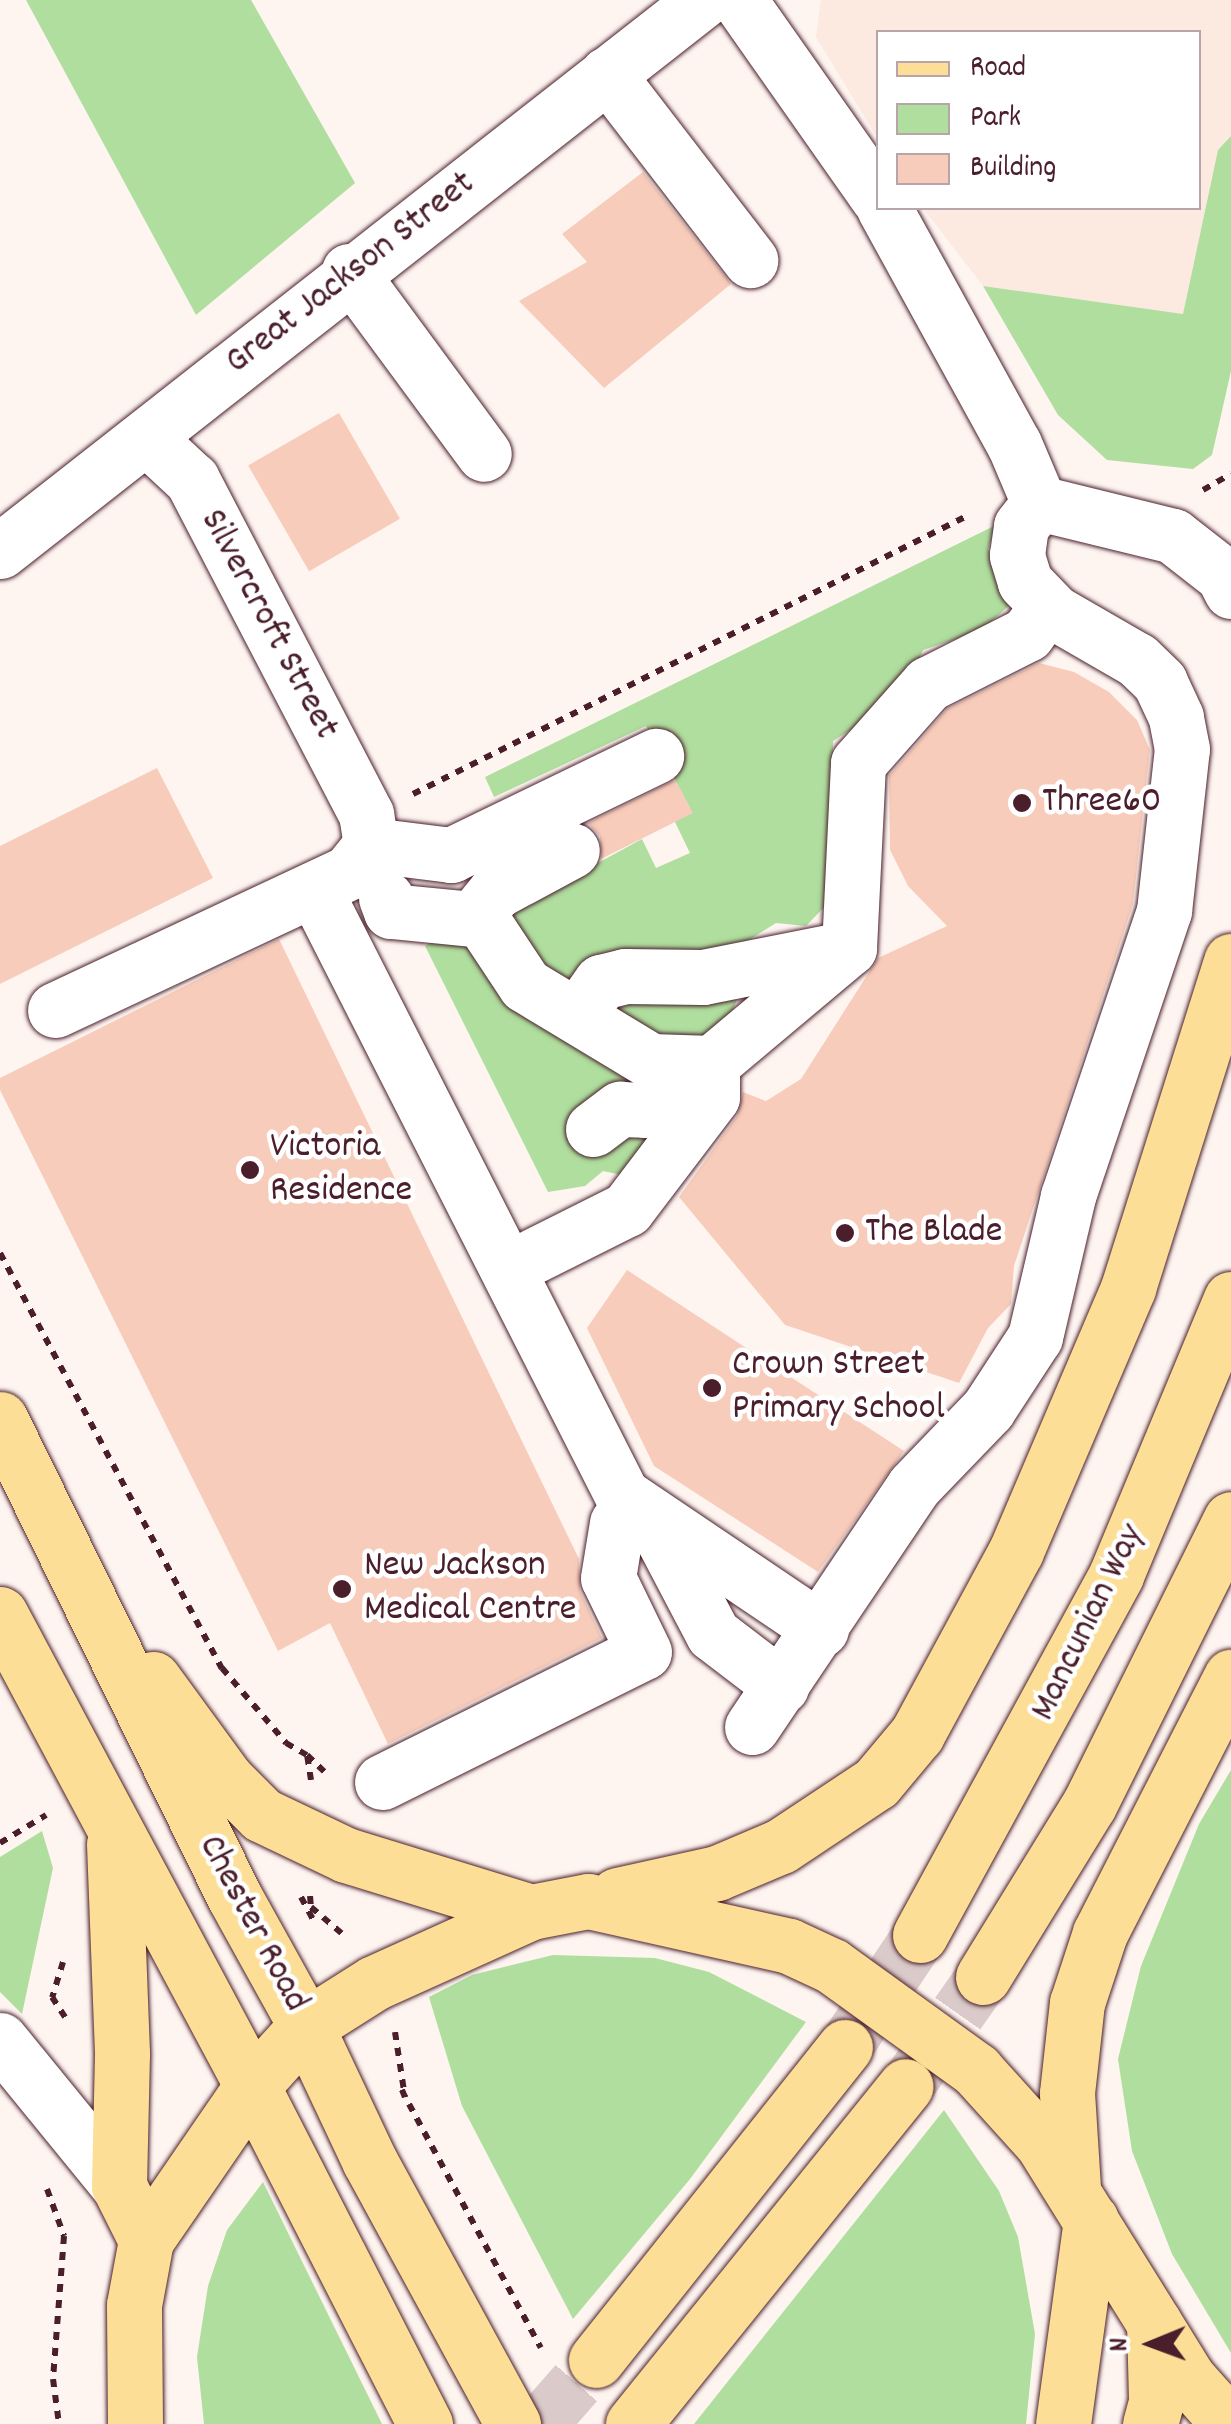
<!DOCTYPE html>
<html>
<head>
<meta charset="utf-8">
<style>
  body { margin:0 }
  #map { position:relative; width:1231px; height:2424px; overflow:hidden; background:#fef5f1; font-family:Dekko,sans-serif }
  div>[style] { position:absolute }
  .built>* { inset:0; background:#fce9e0 }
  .green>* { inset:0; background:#afde9e }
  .building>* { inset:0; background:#f8ccba; transform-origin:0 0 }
  .highway-tunnel>* { height:55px; margin-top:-27.5px; transform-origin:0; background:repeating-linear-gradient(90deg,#dacac9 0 55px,transparent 0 83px) }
  .path>* { height:6px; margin-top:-3px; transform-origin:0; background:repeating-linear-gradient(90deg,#4a1f2b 0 8px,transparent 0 16px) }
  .roads { filter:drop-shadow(0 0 2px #4a1f2b) drop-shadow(0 0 2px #4a1f2b) }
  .minor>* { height:55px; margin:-27.5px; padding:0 27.5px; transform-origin:27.5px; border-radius:27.5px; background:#fff }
  .major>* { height:55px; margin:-27.5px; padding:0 27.5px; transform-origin:27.5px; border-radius:27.5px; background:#fcde96 }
  .highway>* { height:55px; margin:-27.5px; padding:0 27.5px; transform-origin:27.5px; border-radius:27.5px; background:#fcde96 }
  .dots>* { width:28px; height:28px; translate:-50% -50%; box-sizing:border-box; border:5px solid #fff; border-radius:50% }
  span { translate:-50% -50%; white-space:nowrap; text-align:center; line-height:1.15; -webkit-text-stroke:9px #fff; paint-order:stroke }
  .street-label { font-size:38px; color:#4a1f2b }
  .poi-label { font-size:38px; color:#4a1f2b }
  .left { translate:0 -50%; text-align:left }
  .legend { position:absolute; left:876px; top:30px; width:325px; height:180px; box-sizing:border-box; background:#fff; border:2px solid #b7a5aa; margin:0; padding:12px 18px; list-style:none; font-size:30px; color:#4a1f2b }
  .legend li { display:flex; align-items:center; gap:20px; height:50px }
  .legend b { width:50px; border:2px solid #b7a5aa }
  .north { position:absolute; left:1101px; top:2294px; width:100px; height:100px; -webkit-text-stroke:8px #fff; paint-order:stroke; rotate:269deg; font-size:28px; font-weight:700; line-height:40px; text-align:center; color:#4a1f2b }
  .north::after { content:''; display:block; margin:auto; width:35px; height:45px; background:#4a1f2b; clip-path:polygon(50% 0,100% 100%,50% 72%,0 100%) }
</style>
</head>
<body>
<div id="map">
  <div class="built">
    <div style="clip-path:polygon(821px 0,1231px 0,1231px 136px,1218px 150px,1183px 314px,983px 286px,923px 208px,1198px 208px,1198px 32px,878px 32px,878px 139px,816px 37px)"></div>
  </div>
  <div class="green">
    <div style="clip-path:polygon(26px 0,251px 0,355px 183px,196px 315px)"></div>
    <div style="clip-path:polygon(1231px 136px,1231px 371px,1212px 455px,1193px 469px,1107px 460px,1058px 415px,983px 286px,1183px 314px,1218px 150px)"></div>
    <div style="clip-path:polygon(996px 525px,988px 549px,1011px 604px,980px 631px,923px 650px,911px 677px,880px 711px,833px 741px,830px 901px,806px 926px,776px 923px,733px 950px,746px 975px,733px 1010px,700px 1039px,656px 1044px,577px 1002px,497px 918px,642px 839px,656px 868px,690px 853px,675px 822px,689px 806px,646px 726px,494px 797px,485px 777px)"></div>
    <div style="clip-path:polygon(457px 929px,681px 1102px,622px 1175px,603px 1171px,585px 1186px,548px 1192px,425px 946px)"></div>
    <div style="clip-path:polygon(1231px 1770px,1231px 2353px,1172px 2254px,1132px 2151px,1118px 2059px,1141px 1966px,1199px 1824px)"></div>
    <div style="clip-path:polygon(42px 1831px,53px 1868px,22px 2014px,0 1992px,0 1857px)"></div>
    <div style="clip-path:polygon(553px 1955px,655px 1958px,709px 1972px,806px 2022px,690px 2179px,573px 2319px,462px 2106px,429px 1997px,472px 1975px)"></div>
    <div style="clip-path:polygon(944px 2110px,999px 2191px,1018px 2237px,1035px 2334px,1026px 2424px,694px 2424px)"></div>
    <div style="clip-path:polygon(263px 2182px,382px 2424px,204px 2424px,197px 2357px,208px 2286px,227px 2230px)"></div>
  </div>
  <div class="building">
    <div style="clip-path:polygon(643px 172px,731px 284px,604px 388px,519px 301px,587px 262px,562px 234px)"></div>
    <div style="left:339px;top:413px;width:122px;height:105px;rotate:60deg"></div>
    <div style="clip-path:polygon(1039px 663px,1074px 672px,1109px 692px,1137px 720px,1150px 750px,1133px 904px,1014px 1266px,1011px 1304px,988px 1328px,959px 1383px,785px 1325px,679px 1197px,737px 1116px,743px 1092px,766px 1101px,801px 1079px,878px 958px,947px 926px,908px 886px,890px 850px,889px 776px,947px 709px)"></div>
    <div style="clip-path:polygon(157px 768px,213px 878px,0 984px,0 846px)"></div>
    <div style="clip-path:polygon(675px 780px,693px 813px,601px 859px,600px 836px,588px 823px)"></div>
    <div style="clip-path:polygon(279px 939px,579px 1559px,580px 1591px,602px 1638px,388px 1744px,330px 1623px,278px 1651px,0 1090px,0 1078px)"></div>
    <div style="clip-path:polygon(627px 1270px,904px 1451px,818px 1572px,654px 1466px,587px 1328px)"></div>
  </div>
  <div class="highway-tunnel">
    <div style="left:845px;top:2047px;width:135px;rotate:-56.2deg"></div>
    <div style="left:910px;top:2081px;width:127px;rotate:-54.9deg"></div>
    <div style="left:540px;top:2424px;width:85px;rotate:-48.8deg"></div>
  </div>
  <div class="path">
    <div style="left:1203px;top:490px;width:32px;rotate:-30deg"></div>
    <div style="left:413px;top:794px;width:618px;rotate:-26.65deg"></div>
    <div style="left:0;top:1253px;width:471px;rotate:61.9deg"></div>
    <div style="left:222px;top:1668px;width:99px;rotate:49.5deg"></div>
    <div style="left:286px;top:1743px;width:24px;rotate:30deg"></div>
    <div style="left:311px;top:1780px;width:25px;rotate:-99deg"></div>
    <div style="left:307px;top:1755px;width:28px;rotate:44deg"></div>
    <div style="left:0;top:1843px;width:54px;rotate:-31.3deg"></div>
    <div style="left:310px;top:1896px;width:11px;rotate:85deg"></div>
    <div style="left:311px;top:1907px;width:46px;rotate:40.6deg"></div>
    <div style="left:301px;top:1897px;width:26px;rotate:62deg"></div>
    <div style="left:63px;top:1962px;width:37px;rotate:107deg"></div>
    <div style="left:52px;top:1997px;width:24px;rotate:57deg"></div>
    <div style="left:395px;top:2032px;width:66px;rotate:81.3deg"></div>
    <div style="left:405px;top:2097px;width:8px;rotate:-113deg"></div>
    <div style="left:409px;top:2104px;width:277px;rotate:61.6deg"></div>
    <div style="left:47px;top:2189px;width:50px;rotate:70.1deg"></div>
    <div style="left:64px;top:2236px;width:143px;rotate:94.4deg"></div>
    <div style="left:53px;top:2379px;width:45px;rotate:82.4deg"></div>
  </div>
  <div class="roads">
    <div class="minor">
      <div style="left:739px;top:0;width:242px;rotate:54.9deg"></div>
      <div style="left:607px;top:74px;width:235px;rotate:52.4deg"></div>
      <div style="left:884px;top:208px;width:269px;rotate:61.2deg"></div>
      <div style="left:1014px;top:444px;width:64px;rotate:67deg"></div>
      <div style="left:1039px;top:503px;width:138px;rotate:13.8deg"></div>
      <div style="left:1173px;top:536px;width:63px;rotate:38deg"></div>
      <div style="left:1223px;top:575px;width:18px;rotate:63deg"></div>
      <div style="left:349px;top:271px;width:227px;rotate:53.6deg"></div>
      <div style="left:0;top:551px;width:893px;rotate:-38.09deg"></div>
      <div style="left:371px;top:845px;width:81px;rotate:7.1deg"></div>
      <div style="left:451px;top:855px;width:228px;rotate:-25.8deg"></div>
      <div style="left:314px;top:889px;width:680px;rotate:63.06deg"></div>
      <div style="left:622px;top:1495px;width:240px;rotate:34deg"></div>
      <div style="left:386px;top:898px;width:14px;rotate:69deg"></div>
      <div style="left:391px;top:911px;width:91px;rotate:5.6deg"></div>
      <div style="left:482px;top:920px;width:78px;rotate:56.5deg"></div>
      <div style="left:525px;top:985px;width:147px;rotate:31.1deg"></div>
      <div style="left:651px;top:1061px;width:61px;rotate:1.9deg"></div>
      <div style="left:712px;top:1063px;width:34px;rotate:90deg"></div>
      <div style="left:712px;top:1097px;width:141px;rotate:127.2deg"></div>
      <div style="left:627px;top:1209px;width:105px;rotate:153.4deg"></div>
      <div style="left:473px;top:919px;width:36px;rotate:-51deg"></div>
      <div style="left:496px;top:891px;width:86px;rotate:-28.3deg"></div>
      <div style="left:55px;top:1010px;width:325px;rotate:-25.1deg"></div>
      <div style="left:349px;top:872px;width:35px;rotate:-51deg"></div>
      <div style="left:371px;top:845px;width:31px;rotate:-99deg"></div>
      <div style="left:366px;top:814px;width:377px;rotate:-117.5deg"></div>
      <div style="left:192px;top:480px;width:62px;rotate:-137deg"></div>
      <div style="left:579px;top:1013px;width:38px;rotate:-55deg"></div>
      <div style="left:601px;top:982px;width:25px;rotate:-14deg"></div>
      <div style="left:625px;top:976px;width:78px;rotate:0.7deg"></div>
      <div style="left:703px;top:977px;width:149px;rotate:-11.2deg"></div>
      <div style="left:849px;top:948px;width:185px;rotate:-87.2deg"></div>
      <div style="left:858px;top:763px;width:106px;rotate:-48.5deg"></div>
      <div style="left:928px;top:684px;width:111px;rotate:-26.8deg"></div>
      <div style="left:1027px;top:634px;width:34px;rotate:-54deg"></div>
      <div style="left:712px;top:1063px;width:177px;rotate:-40deg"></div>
      <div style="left:593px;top:1129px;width:34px;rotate:-37deg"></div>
      <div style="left:620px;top:1109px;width:25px;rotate:2deg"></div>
      <div style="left:645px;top:1110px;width:21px;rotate:-45deg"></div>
      <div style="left:660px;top:1095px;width:54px;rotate:-15.1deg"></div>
      <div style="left:652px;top:1518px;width:131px;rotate:62.3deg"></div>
      <div style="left:713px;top:1634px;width:86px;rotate:37.4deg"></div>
      <div style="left:752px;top:1727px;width:290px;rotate:-56.1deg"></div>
      <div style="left:914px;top:1486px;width:107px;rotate:-46.1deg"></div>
      <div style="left:988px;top:1409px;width:86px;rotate:-56.9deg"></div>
      <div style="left:1035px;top:1337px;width:145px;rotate:-76.8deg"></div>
      <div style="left:1068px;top:1196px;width:301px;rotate:-71.4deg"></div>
      <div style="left:1164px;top:911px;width:163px;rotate:-83.7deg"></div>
      <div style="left:1182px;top:749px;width:33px;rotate:-101deg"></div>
      <div style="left:1176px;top:717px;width:38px;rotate:-115deg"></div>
      <div style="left:1160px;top:682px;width:32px;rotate:-136deg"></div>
      <div style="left:1137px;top:660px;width:96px;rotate:-150deg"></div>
      <div style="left:1054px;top:612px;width:42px;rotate:-134deg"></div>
      <div style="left:1025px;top:582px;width:28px;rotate:-107deg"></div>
      <div style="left:1017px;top:555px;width:29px;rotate:-82deg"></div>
      <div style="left:1021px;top:526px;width:29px;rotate:-52deg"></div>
      <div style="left:382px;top:1782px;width:292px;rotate:-26.4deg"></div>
      <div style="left:644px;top:1652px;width:82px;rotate:-115.9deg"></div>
      <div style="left:608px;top:1578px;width:56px;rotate:-80.7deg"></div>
      <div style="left:0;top:2040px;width:188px;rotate:50.8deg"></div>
    </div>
    <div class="major">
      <div style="left:0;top:1419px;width:531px;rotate:63.87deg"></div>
      <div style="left:234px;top:1896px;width:149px;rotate:61deg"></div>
      <div style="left:0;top:1614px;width:535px;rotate:61.9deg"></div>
      <div style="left:153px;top:1679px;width:125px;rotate:53.8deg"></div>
      <div style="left:227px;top:1780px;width:49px;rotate:45deg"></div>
      <div style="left:262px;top:1815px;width:93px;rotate:25.5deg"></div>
      <div style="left:346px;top:1855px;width:194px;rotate:17.1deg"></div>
      <div style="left:114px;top:1844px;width:210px;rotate:87.8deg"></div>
      <div style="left:122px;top:2054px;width:132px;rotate:91.3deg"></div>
      <div style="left:119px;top:2186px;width:60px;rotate:63.4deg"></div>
      <div style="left:1154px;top:2323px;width:65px;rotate:58.3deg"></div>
      <div style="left:1188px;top:2378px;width:62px;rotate:48.3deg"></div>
    </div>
    <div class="highway">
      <div style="left:617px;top:1895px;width:102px;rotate:-12.4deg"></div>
      <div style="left:717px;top:1873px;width:69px;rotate:-22.9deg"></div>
      <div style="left:781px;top:1846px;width:114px;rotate:-33.6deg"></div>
      <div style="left:876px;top:1783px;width:64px;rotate:-50.1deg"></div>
      <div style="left:917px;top:1734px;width:208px;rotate:-61.6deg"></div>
      <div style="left:1016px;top:1551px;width:286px;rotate:-66.9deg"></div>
      <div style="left:1128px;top:1288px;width:343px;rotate:-72.5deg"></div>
      <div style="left:920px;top:1935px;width:410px;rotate:-61.4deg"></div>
      <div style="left:1116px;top:1575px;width:299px;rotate:-67.4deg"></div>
      <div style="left:983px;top:1977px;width:202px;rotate:-58.4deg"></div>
      <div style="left:1089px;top:1805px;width:319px;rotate:-63.6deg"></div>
      <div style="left:306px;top:2026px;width:148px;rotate:64.8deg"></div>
      <div style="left:369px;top:2160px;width:301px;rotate:61.4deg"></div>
      <div style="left:252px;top:2086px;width:380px;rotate:62.9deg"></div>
      <div style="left:1073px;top:2188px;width:95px;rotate:-93.6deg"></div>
      <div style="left:1067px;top:2093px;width:91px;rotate:-83.7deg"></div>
      <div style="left:1077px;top:2003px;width:74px;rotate:-71.8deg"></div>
      <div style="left:1100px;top:1933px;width:288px;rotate:-62.9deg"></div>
      <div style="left:596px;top:2360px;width:400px;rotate:-51.5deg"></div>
      <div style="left:135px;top:2424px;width:119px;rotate:-90.5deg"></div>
      <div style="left:134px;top:2305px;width:66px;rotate:-79.5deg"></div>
      <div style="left:146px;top:2240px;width:187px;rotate:-55.5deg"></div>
      <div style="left:252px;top:2086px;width:81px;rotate:-48deg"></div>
      <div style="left:306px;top:2026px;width:80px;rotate:-32.3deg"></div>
      <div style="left:374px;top:1983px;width:172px;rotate:-24.3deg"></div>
      <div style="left:531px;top:1912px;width:58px;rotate:-10.9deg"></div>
      <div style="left:588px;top:1901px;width:206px;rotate:12.6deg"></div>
      <div style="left:789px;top:1946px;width:47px;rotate:24.9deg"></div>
      <div style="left:832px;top:1966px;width:178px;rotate:35.8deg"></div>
      <div style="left:976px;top:2070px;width:98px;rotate:47.9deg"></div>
      <div style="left:1042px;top:2143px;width:212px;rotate:58.1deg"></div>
      <div style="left:1154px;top:2323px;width:79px;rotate:88.5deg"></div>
      <div style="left:1156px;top:2402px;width:23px;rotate:105deg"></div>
      <div style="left:633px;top:2424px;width:434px;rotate:-51.1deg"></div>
      <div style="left:1063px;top:2424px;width:206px;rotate:-82.2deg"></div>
    </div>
  </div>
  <div class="dots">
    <div style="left:1022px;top:803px;background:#4a1f2b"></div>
    <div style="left:250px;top:1170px;background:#4a1f2b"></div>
    <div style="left:845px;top:1233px;background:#4a1f2b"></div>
    <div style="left:712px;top:1388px;background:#4a1f2b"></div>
    <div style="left:342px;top:1589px;background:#4a1f2b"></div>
  </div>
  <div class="street-label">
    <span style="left:351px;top:274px;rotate:-38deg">Great Jackson Street</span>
    <span style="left:268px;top:625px;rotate:62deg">Silvercroft Street</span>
    <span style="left:1089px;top:1623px;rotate:-64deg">Mancunian Way</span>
    <span style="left:252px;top:1924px;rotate:62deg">Chester Road</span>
  </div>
  <div class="poi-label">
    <span class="left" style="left:1042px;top:803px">Three60</span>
    <span class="left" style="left:270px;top:1170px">Victoria<br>Residence</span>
    <span class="left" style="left:865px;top:1233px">The Blade</span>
    <span class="left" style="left:732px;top:1388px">Crown Street<br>Primary School</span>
    <span class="left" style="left:364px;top:1589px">New Jackson<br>Medical Centre</span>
  </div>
  <ul class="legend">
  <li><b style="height:12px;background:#fcde96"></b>Road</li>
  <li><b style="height:28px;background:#afde9e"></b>Park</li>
  <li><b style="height:28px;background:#f8ccba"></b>Building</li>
  </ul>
  <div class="north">N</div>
</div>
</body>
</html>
